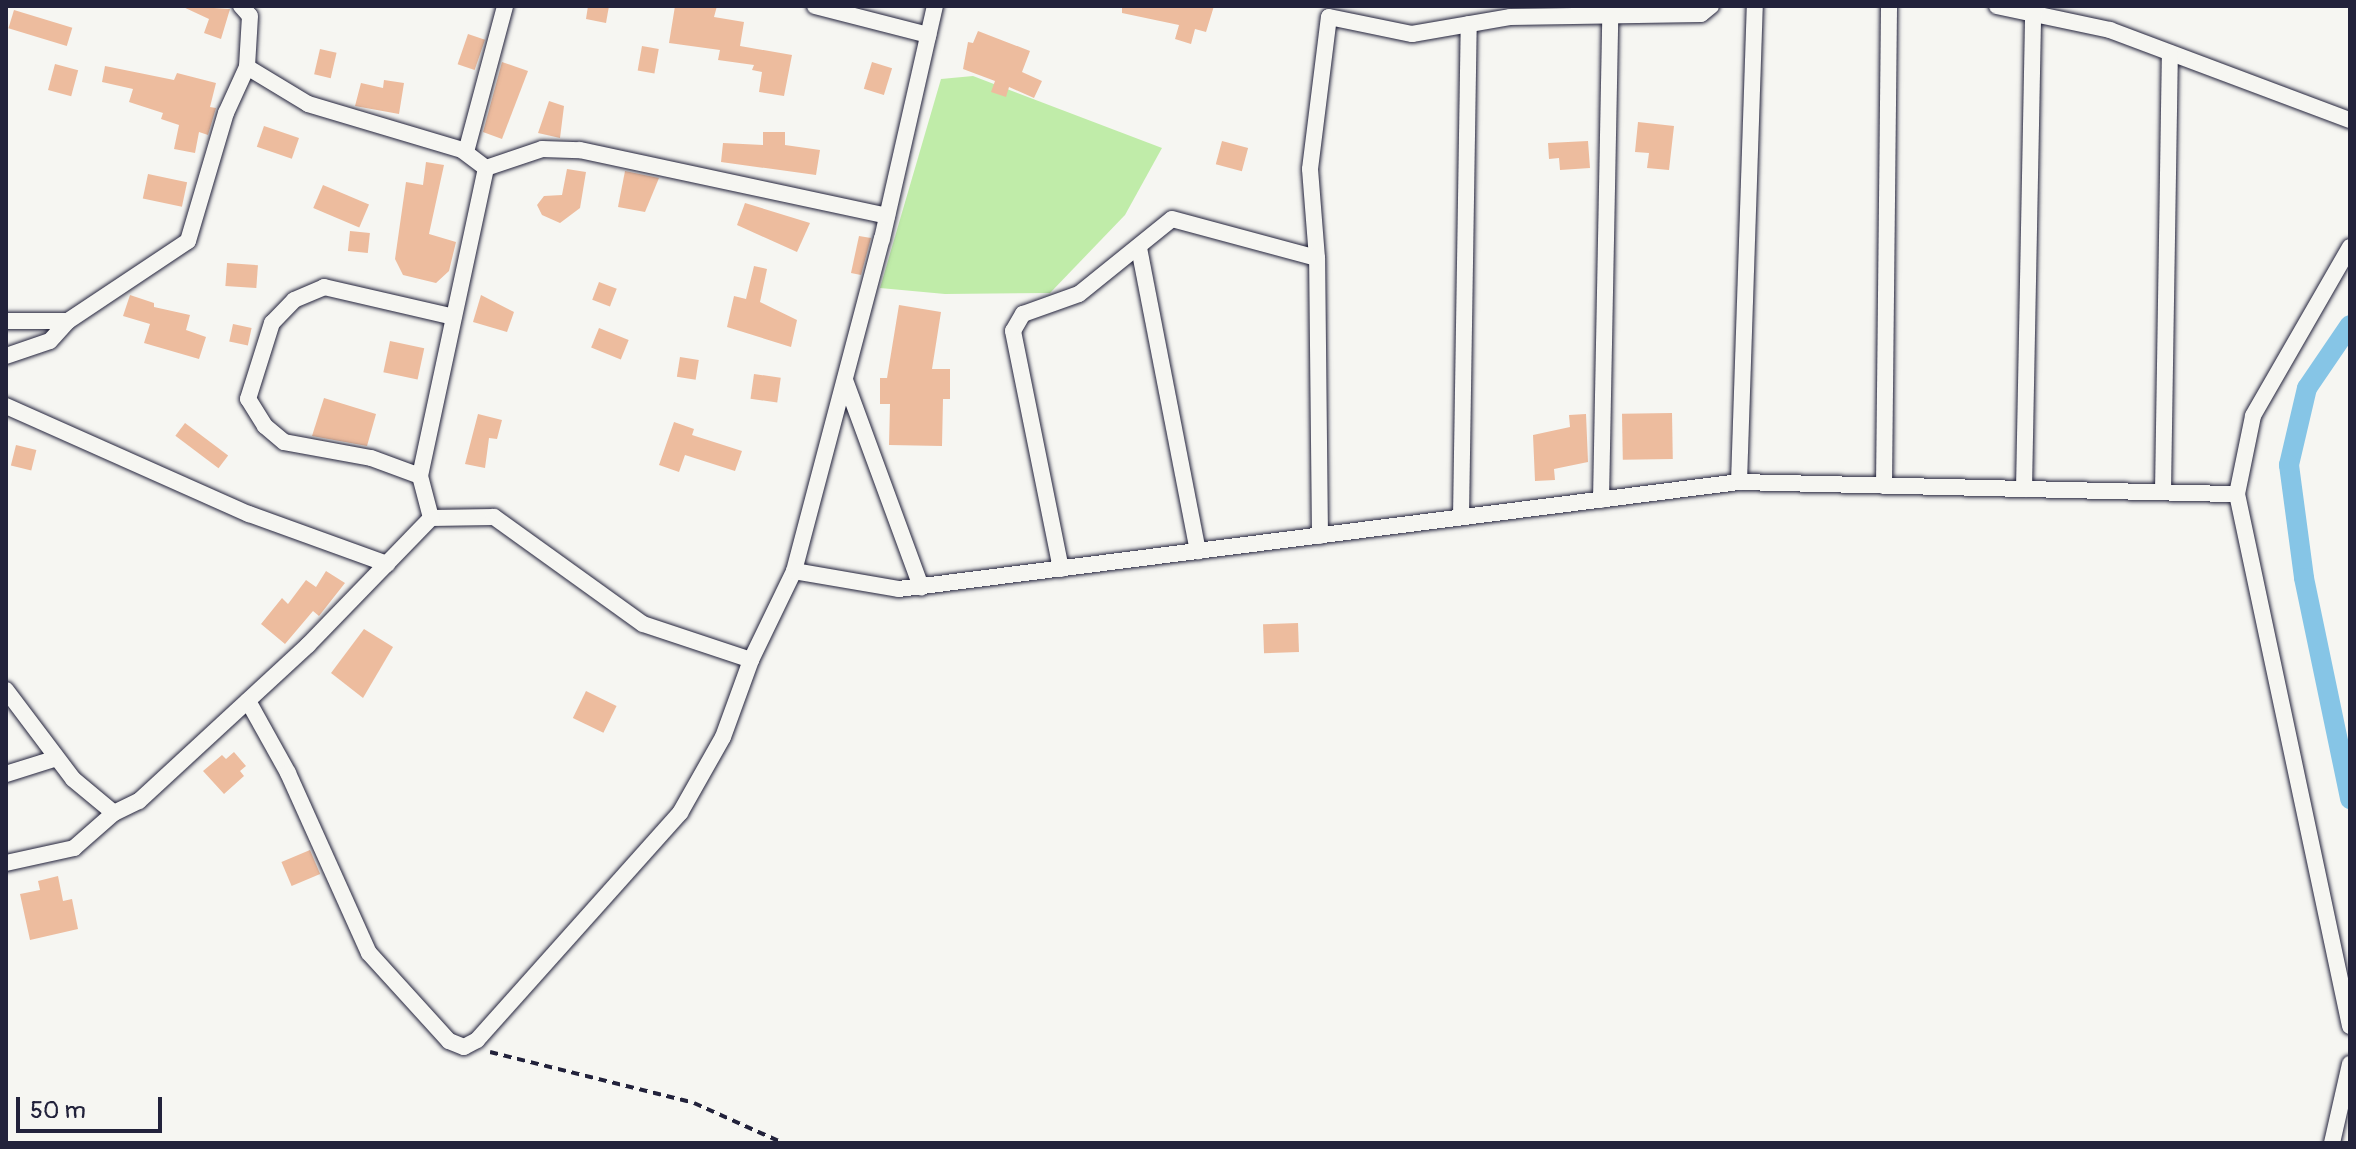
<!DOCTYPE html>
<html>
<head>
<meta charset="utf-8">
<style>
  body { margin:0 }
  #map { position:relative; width:2356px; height:1149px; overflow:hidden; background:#f6f6f2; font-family:Pangolin,sans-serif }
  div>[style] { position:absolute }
  .green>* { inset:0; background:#c0eca9 }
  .canal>* { height:20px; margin:-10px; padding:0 10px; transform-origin:10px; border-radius:10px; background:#86c5e6 }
  .building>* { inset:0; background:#edbc9e; transform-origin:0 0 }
  .path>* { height:4px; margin-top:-2px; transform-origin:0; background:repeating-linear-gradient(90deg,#22223b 0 8px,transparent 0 14px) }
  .roads { filter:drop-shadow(0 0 2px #22223b) drop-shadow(0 0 2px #22223b) }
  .minor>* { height:16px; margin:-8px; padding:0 8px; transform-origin:8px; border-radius:8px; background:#f6f6f2 }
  span { translate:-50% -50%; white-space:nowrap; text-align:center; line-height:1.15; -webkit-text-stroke:6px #f6f6f2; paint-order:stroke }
  .frame { position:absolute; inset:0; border:8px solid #22223b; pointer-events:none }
  .scale { position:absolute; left:16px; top:1097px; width:146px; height:36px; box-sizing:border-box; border:4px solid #22223b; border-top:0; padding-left:10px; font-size:24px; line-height:28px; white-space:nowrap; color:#22223b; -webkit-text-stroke:6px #f6f6f2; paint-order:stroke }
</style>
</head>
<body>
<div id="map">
  <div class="green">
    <div style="clip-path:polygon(973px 76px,1162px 148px,1125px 215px,1050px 293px,945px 294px,880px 288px,941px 79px)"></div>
  </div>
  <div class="canal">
    <div style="left:2350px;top:325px;width:76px;rotate:124.3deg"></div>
    <div style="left:2307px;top:388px;width:79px;rotate:103.2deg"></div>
    <div style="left:2289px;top:465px;width:114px;rotate:82.4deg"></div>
    <div style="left:2304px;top:578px;width:226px;rotate:78.2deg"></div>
  </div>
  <div class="building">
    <div style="clip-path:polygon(181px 6px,230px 9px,221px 39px,204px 33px,209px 19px)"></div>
    <div style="clip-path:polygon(588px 6px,609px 6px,606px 23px,586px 19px)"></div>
    <div style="clip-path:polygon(675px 6px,717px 6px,714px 17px,744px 22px,740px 46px,792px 55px,784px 96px,759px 92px,762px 72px,752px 70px,754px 65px,718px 60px,720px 50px,669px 43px)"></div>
    <div style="clip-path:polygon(1122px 6px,1214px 6px,1206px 32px,1195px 29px,1191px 44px,1175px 39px,1179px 25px,1122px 13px)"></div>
    <div style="left:14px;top:10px;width:61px;height:19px;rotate:17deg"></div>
    <div style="clip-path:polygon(978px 31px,1030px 51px,1022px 72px,1042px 81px,1034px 98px,1009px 87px,1006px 97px,991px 92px,995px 81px,963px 69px,968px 42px,973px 43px)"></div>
    <div style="left:468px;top:34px;width:18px;height:32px;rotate:19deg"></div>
    <div style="left:642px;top:46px;width:17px;height:25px;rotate:10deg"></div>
    <div style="left:320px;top:49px;width:17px;height:26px;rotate:13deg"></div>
    <div style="clip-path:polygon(502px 62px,528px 71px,502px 139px,483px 132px)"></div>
    <div style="left:872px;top:62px;width:21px;height:28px;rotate:17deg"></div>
    <div style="left:55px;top:64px;width:24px;height:27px;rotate:15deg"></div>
    <div style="clip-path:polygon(105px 66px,174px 80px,177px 73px,216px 83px,210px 107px,216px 108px,208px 135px,199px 132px,195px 153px,174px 149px,179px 125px,161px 119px,163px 113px,129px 102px,133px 89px,102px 82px)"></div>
    <div style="clip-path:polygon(384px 80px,404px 83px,399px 114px,355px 106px,361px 83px,383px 88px)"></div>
    <div style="clip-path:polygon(549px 101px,564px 106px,560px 138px,538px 133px)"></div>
    <div style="clip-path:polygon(1638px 122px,1674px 126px,1669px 170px,1647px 168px,1649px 153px,1635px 152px)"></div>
    <div style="left:264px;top:126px;width:37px;height:22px;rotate:19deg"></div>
    <div style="clip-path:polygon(763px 132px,785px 132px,785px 145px,820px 150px,816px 175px,721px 162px,723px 143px,763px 145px)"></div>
    <div style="left:1222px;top:141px;width:27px;height:24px;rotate:15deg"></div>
    <div style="clip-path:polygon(1588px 141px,1590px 168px,1560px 170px,1559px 158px,1549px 159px,1548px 143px)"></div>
    <div style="clip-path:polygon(426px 162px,444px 165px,429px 234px,456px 242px,449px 271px,436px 283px,403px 275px,395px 259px,406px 182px,423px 185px)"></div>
    <div style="clip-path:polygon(567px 169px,586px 172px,580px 208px,560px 223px,542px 215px,537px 205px,544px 196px,562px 195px)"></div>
    <div style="clip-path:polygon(625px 171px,659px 178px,645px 212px,618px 207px)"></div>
    <div style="left:148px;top:174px;width:40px;height:25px;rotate:12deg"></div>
    <div style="left:323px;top:185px;width:50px;height:25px;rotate:23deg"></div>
    <div style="clip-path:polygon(745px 203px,810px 223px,797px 252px,737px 225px)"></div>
    <div style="left:350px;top:231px;width:20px;height:20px;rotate:6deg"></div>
    <div style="clip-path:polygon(859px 236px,871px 238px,861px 275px,851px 273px)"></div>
    <div style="left:227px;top:263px;width:31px;height:23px;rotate:4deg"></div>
    <div style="clip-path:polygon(754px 266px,767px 269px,760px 302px,797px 320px,791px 347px,727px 327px,734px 296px,746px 299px)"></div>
    <div style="left:599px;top:282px;width:19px;height:19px;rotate:21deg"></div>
    <div style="clip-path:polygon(130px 295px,154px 303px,154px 307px,190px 315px,186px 330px,206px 337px,199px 359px,144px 343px,150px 324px,123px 316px)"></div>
    <div style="clip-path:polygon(481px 295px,514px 312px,507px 332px,473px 322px)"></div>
    <div style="clip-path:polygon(899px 305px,941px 312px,932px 369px,950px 369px,950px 399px,943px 399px,942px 446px,889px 445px,890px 404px,880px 404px,880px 378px,887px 378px)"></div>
    <div style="left:233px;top:324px;width:19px;height:18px;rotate:12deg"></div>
    <div style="left:599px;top:328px;width:32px;height:21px;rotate:22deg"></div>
    <div style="left:390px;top:341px;width:35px;height:32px;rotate:12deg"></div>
    <div style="left:680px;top:357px;width:19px;height:20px;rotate:9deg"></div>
    <div style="left:754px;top:374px;width:27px;height:25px;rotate:8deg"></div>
    <div style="clip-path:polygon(324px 398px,376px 414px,367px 446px,312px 436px)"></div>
    <div style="left:1672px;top:413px;width:46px;height:50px;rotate:89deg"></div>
    <div style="clip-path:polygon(478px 414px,502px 420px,497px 439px,489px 438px,485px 468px,465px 464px)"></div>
    <div style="clip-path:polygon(1586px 414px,1588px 462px,1554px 469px,1555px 480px,1535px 481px,1533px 435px,1570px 427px,1569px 415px)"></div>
    <div style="clip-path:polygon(674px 422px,694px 429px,692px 435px,742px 451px,735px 471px,685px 455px,679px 472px,659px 465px)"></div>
    <div style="left:185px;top:423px;width:54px;height:16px;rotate:37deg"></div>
    <div style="left:16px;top:445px;width:21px;height:21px;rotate:14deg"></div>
    <div style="clip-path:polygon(326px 571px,345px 583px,319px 616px,313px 611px,285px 644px,261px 624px,282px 598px,288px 604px,306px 580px,316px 587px)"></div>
    <div style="left:1298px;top:623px;width:29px;height:35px;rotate:88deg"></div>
    <div style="clip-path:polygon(364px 629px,393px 647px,363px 698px,331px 673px)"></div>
    <div style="left:586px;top:691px;width:34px;height:30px;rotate:26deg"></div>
    <div style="clip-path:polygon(234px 752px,246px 766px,240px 771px,244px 776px,224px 794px,203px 771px,222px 755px,226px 759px)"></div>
    <div style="left:310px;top:850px;width:26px;height:31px;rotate:67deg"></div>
    <div style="clip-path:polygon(58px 876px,63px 901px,72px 899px,78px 929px,30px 940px,20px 894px,40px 890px,38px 881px)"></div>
  </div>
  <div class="path">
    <div style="left:490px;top:1052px;width:210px;rotate:14deg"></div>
    <div style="left:694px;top:1103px;width:98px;rotate:24.2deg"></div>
  </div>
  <div class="roads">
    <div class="minor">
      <div style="left:241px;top:6px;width:13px;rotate:48deg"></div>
      <div style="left:250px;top:16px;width:51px;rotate:93.4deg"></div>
      <div style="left:247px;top:67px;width:71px;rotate:31.2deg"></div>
      <div style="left:308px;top:104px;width:161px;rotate:16.6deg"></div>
      <div style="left:462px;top:150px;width:30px;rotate:37deg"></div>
      <div style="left:486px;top:168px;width:315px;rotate:102.1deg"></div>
      <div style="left:420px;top:476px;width:43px;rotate:75.3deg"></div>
      <div style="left:431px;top:518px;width:63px;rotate:-0.9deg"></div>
      <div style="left:494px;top:517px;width:183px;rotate:35.7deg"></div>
      <div style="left:643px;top:624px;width:114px;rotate:18.4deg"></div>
      <div style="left:751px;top:660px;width:99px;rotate:-64.2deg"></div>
      <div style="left:794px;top:571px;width:343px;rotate:-75.2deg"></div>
      <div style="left:882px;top:239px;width:239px;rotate:-77.2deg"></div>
      <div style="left:815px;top:6px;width:117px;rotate:14.4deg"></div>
      <div style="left:1997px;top:6px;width:116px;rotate:12deg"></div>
      <div style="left:2110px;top:30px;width:256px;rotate:20.6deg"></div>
      <div style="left:466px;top:152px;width:151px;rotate:-75deg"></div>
      <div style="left:486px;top:168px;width:59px;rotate:-18.7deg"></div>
      <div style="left:542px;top:149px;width:38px;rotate:2deg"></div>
      <div style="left:580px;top:150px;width:314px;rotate:12.1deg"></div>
      <div style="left:2350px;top:247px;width:195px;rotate:119.9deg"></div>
      <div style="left:2253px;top:416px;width:80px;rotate:101.6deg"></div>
      <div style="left:2237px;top:494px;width:544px;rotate:78.01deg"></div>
      <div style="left:1139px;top:248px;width:309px;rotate:79deg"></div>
      <div style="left:6px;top:321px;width:62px"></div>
      <div style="left:68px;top:321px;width:144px;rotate:-33.7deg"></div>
      <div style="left:188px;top:241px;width:134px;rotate:-73.5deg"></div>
      <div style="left:226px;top:113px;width:51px;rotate:-65.5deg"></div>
      <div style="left:6px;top:356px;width:46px;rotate:-18.8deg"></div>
      <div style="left:50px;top:341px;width:27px;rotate:-48deg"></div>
      <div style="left:845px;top:380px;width:221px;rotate:69.8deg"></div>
      <div style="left:6px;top:406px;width:266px;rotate:24deg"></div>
      <div style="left:249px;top:514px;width:147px;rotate:19.9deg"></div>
      <div style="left:420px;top:476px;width:52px;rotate:-159.8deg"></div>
      <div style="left:371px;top:458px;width:88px;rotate:-169.6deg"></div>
      <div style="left:284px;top:442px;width:25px;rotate:-140deg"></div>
      <div style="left:265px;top:426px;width:32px;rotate:-122deg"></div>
      <div style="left:248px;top:399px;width:80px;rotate:-72.5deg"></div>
      <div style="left:272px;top:323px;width:32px;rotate:-46deg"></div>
      <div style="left:294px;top:300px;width:33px;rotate:-23deg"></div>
      <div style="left:324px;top:287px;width:133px;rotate:13deg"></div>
      <div style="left:1739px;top:482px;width:476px;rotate:-88.1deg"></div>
      <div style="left:1884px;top:486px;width:480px;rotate:-89.4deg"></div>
      <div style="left:2024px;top:489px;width:478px;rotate:-88.9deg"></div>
      <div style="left:2163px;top:492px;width:439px;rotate:-89.1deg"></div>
      <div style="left:1601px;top:500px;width:485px;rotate:-88.9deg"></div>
      <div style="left:1461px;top:517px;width:493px;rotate:-89.1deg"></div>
      <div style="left:1320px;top:536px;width:278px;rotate:-90.6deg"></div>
      <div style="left:1317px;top:258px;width:89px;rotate:-94.5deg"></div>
      <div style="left:1310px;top:169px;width:153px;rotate:-82.9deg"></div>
      <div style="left:1329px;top:17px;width:85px;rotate:11.6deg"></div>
      <div style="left:1412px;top:34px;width:99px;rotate:-9.8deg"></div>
      <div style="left:1510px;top:17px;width:191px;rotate:-0.9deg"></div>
      <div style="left:1701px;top:14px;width:13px;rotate:-39deg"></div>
      <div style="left:1061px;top:569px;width:243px;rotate:-101.4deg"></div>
      <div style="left:1013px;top:331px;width:20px;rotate:-60deg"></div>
      <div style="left:1023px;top:314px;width:59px;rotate:-19.7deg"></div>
      <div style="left:1079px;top:294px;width:119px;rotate:-38.9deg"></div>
      <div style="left:1172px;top:219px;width:150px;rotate:15.1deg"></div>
      <div style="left:794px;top:571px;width:107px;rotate:9.7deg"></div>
      <div style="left:899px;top:589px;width:847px;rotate:-7.26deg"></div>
      <div style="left:1739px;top:482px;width:498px;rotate:1.4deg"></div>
      <div style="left:6px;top:690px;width:111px;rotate:53deg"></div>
      <div style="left:73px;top:779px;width:53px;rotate:39.7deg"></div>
      <div style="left:248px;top:701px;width:82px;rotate:60.9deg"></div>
      <div style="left:288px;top:773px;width:197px;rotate:65.8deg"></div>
      <div style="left:369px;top:953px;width:119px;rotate:47.7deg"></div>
      <div style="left:449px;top:1041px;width:16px;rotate:22deg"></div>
      <div style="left:464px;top:1047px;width:15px;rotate:-28deg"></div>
      <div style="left:477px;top:1040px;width:305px;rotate:-48.2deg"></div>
      <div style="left:680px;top:813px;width:87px;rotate:-60.5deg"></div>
      <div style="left:723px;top:737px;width:82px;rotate:-70deg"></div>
      <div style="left:6px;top:774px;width:53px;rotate:-17.4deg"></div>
      <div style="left:6px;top:863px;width:70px;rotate:-12.4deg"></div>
      <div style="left:74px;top:848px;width:53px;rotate:-41.2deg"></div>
      <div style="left:114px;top:813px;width:28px;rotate:-26deg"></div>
      <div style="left:139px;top:801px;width:230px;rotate:-42.7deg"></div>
      <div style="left:308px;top:645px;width:177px;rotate:-45.9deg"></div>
      <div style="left:2332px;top:1143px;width:81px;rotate:-77.2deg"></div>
    </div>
  </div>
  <div class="frame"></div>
  <div class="scale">50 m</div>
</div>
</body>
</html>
